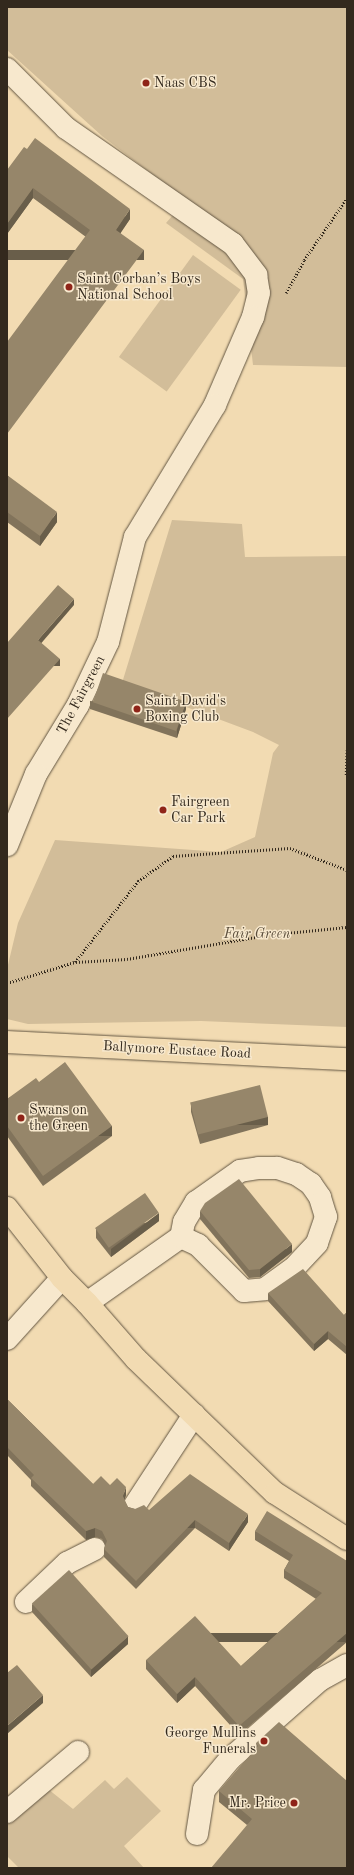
<!DOCTYPE html>
<html>
<head>
<meta charset="utf-8">
<style>
  body { margin:0 }
  #map { position:relative; width:354px; height:1875px; overflow:hidden; background:#f2dbb2; font-family:"Old Standard TT",serif }
  div>[style] { position:absolute }
  .green>* { inset:0; background:#d2bd99; transform-origin:0 0 }
  .path>* { height:2.5px; margin-top:-1.25px; transform-origin:0; background:repeating-linear-gradient(90deg,#33291d 0 1px,transparent 0 3px) }
  .roads { filter:drop-shadow(0 0 1px #635642) drop-shadow(0 0 1px #635642) }
  .minor>* { height:22px; margin:-11px; padding:0 11px; transform-origin:11px; border-radius:11px; background:#f7e8cd }
  .major>* { height:22px; margin:-11px; padding:0 11px; transform-origin:11px; border-radius:11px; background:#f2dbb2 }
  .wall>* { inset:0; background:#81735b }
  .shaded-wall>* { inset:0; background:#695e4a; transform-origin:0 0 }
  .building>* { inset:0; background:#96866a; transform-origin:0 0 }
  .dots>* { width:11px; height:11px; translate:-50% -50%; box-sizing:border-box; border:2px solid #f7e8cd; border-radius:50% }
  span { translate:-50% -50%; white-space:nowrap; text-align:center; line-height:1.15; -webkit-text-stroke:3px #f7e8cd; paint-order:stroke }
  .poi-label { font-size:14px; color:#33291d }
  .left { translate:0 -50%; text-align:left }
  .right { translate:-100% -50%; text-align:right }
  .street-label { font-size:14px; color:#33291d }
  .park-label { font-size:14px; color:#5b4e3c; font-style:italic }
  .frame { position:absolute; inset:0; border:8px solid #33291d; pointer-events:none }
</style>
</head>
<body>
<div id="map">
  <div class="green">
    <div style="clip-path:polygon(7px 7px,347px 7px,347px 367px,253px 365px,243px 279px,166px 223px,186px 200px,102px 136px,7px 50px)"></div>
    <div style="left:193px;top:255px;width:59px;height:126px;rotate:36deg"></div>
    <div style="clip-path:polygon(172px 520px,242px 524px,245px 557px,347px 556px,347px 1027px,201px 1021px,28px 1024px,7px 1019px,7px 969px,18px 923px,55px 840px,221px 852px,255px 837px,273px 753px,279px 745px,253px 732px,122px 683px)"></div>
    <div style="clip-path:polygon(127px 1777px,161px 1811px,124px 1846px,144px 1868px,19px 1868px,7px 1856px,7px 1823px,48px 1789px,73px 1809px,105px 1780px,114px 1789px)"></div>
  </div>
  <div class="path">
    <div style="left:286px;top:293px;width:38px;rotate:-61deg"></div>
    <div style="left:304px;top:260px;width:75px;rotate:-55.3deg"></div>
    <div style="left:346px;top:775px;width:25px;rotate:-88deg"></div>
    <div style="left:76px;top:962px;width:51px;rotate:-3.4deg"></div>
    <div style="left:127px;top:959px;width:142px;rotate:-9.7deg"></div>
    <div style="left:267px;top:935px;width:80px;rotate:-5.7deg"></div>
    <div style="left:7px;top:983px;width:71px;rotate:-17.2deg"></div>
    <div style="left:75px;top:962px;width:103px;rotate:-52.1deg"></div>
    <div style="left:138px;top:881px;width:43px;rotate:-35.5deg"></div>
    <div style="left:173px;top:856px;width:117px;rotate:-3.9deg"></div>
    <div style="left:290px;top:848px;width:61px;rotate:21.1deg"></div>
  </div>
  <div class="roads">
    <div class="minor">
      <div style="left:7px;top:69px;width:83px;rotate:45deg"></div>
      <div style="left:66px;top:128px;width:203px;rotate:34.8deg"></div>
      <div style="left:233px;top:244px;width:39px;rotate:53deg"></div>
      <div style="left:256px;top:275px;width:18px;rotate:81deg"></div>
      <div style="left:259px;top:293px;width:25px;rotate:104deg"></div>
      <div style="left:253px;top:317px;width:96px;rotate:113.4deg"></div>
      <div style="left:215px;top:405px;width:154px;rotate:121.2deg"></div>
      <div style="left:135px;top:537px;width:108px;rotate:104.4deg"></div>
      <div style="left:108px;top:642px;width:70px;rotate:115.5deg"></div>
      <div style="left:78px;top:705px;width:81px;rotate:121.3deg"></div>
      <div style="left:36px;top:774px;width:77px;rotate:112.2deg"></div>
      <div style="left:87px;top:1303px;width:115px;rotate:-35.1deg"></div>
      <div style="left:181px;top:1237px;width:19px;rotate:25deg"></div>
      <div style="left:198px;top:1245px;width:65px;rotate:45deg"></div>
      <div style="left:244px;top:1291px;width:21px;rotate:-5deg"></div>
      <div style="left:265px;top:1289px;width:34px;rotate:-36deg"></div>
      <div style="left:293px;top:1269px;width:35px;rotate:-47deg"></div>
      <div style="left:317px;top:1243px;width:28px;rotate:-71deg"></div>
      <div style="left:326px;top:1217px;width:21px;rotate:-107deg"></div>
      <div style="left:320px;top:1197px;width:16px;rotate:-125deg"></div>
      <div style="left:311px;top:1184px;width:18px;rotate:-146deg"></div>
      <div style="left:296px;top:1174px;width:20px;rotate:-162deg"></div>
      <div style="left:277px;top:1168px;width:18px;rotate:180deg"></div>
      <div style="left:259px;top:1168px;width:19px;rotate:171deg"></div>
      <div style="left:240px;top:1171px;width:54px;rotate:144.8deg"></div>
      <div style="left:196px;top:1202px;width:23px;rotate:121deg"></div>
      <div style="left:184px;top:1222px;width:15px;rotate:101deg"></div>
      <div style="left:7px;top:1339px;width:82px;rotate:-48deg"></div>
      <div style="left:135px;top:1505px;width:108px;rotate:-56.8deg"></div>
      <div style="left:26px;top:1602px;width:57px;rotate:-43.6deg"></div>
      <div style="left:67px;top:1563px;width:31px;rotate:-27deg"></div>
      <div style="left:7px;top:1812px;width:93px;rotate:-40.2deg"></div>
      <div style="left:197px;top:1834px;width:45px;rotate:-81deg"></div>
      <div style="left:204px;top:1790px;width:40px;rotate:-50deg"></div>
      <div style="left:230px;top:1759px;width:120px;rotate:-41.3deg"></div>
      <div style="left:320px;top:1680px;width:31px;rotate:-29deg"></div>
    </div>
    <div class="major">
      <div style="left:7px;top:1042px;width:340px;rotate:2.9deg"></div>
      <div style="left:7px;top:1208px;width:89px;rotate:51.8deg"></div>
      <div style="left:62px;top:1278px;width:35px;rotate:45deg"></div>
      <div style="left:87px;top:1303px;width:74px;rotate:48.8deg"></div>
      <div style="left:136px;top:1359px;width:193px;rotate:44deg"></div>
      <div style="left:275px;top:1493px;width:85px;rotate:32.6deg"></div>
    </div>
  </div>
  <div class="wall">
    <div style="clip-path:polygon(7px 170px,130px 219px,120px 233px,144px 260px,86px 237px,33px 198px,7px 234px)"></div>
    <div style="clip-path:polygon(7px 475px,57px 522px,40px 546px,7px 522px)"></div>
    <div style="clip-path:polygon(90px 701px,186px 709px,177px 738px,90px 709px)"></div>
    <div style="clip-path:polygon(39px 1082px,112px 1136px,43px 1186px,7px 1136px,7px 1099px)"></div>
    <div style="clip-path:polygon(191px 1104px,268px 1125px,200px 1144px,191px 1112px)"></div>
    <div style="clip-path:polygon(200px 1211px,292px 1252px,260px 1277px,249px 1278px,200px 1219px)"></div>
    <div style="clip-path:polygon(159px 1221px,111px 1257px,96px 1238px,96px 1229px)"></div>
    <div style="clip-path:polygon(268px 1293px,344px 1315px,347px 1312px,347px 1355px,328px 1339px,314px 1351px,268px 1301px)"></div>
    <div style="clip-path:polygon(7px 1399px,93px 1484px,110px 1485px,126px 1495px,124px 1500px,128px 1507px,135px 1509px,149px 1510px,248px 1522px,229px 1551px,195px 1528px,136px 1589px,104px 1557px,104px 1549px,105px 1545px,102px 1539px,95px 1537px,86px 1540px,31px 1486px,31px 1480px,7px 1455px)"></div>
    <div style="clip-path:polygon(255px 1531px,347px 1561px,347px 1642px,239px 1735px,195px 1686px,177px 1703px,146px 1669px,146px 1660px,241px 1666px,316px 1599px,284px 1578px,284px 1570px,289px 1561px,255px 1540px)"></div>
    <div style="clip-path:polygon(32px 1604px,128px 1644px,91px 1677px,32px 1612px)"></div>
    <div style="clip-path:polygon(256px 1743px,347px 1781px,247px 1825px,219px 1802px,219px 1791px,256px 1749px)"></div>
  </div>
  <div class="shaded-wall">
    <div style="clip-path:polygon(33px 188px,33px 198px,7px 234px,7px 224px)"></div>
    <div style="clip-path:polygon(130px 209px,130px 219px,116px 240px,116px 230px)"></div>
    <div style="left:144px;top:250px;width:10px;height:229px;rotate:90deg"></div>
    <div style="clip-path:polygon(57px 512px,57px 522px,40px 546px,40px 536px)"></div>
    <div style="clip-path:polygon(74px 599px,74px 605px,38px 647px,38px 640px)"></div>
    <div style="left:60px;top:659px;width:7px;height:80px;rotate:90deg"></div>
    <div style="clip-path:polygon(186px 701px,186px 709px,177px 738px,177px 730px)"></div>
    <div style="left:268px;top:1117px;width:8px;height:71px;rotate:90deg"></div>
    <div style="left:112px;top:1126px;width:10px;height:85px;rotate:90deg"></div>
    <div style="clip-path:polygon(159px 1213px,159px 1221px,111px 1257px,111px 1249px)"></div>
    <div style="clip-path:polygon(292px 1244px,292px 1252px,260px 1277px,260px 1269px)"></div>
    <div style="clip-path:polygon(328px 1331px,328px 1339px,314px 1351px,314px 1344px)"></div>
    <div style="clip-path:polygon(126px 1487px,126px 1495px,123px 1505px,123px 1496px)"></div>
    <div style="clip-path:polygon(248px 1514px,248px 1522px,229px 1551px,229px 1543px)"></div>
    <div style="left:195px;top:1520px;width:8px;height:85px;rotate:90deg"></div>
    <div style="clip-path:polygon(95px 1528px,95px 1537px,86px 1540px,86px 1531px)"></div>
    <div style="left:347px;top:1633px;width:9px;height:143px;rotate:90deg"></div>
    <div style="clip-path:polygon(128px 1636px,128px 1644px,91px 1677px,91px 1669px)"></div>
    <div style="clip-path:polygon(195px 1677px,195px 1686px,177px 1703px,177px 1694px)"></div>
    <div style="clip-path:polygon(43px 1695px,43px 1703px,7px 1734px,7px 1726px)"></div>
  </div>
  <div class="building">
    <div style="clip-path:polygon(35px 138px,130px 209px,116px 230px,144px 250px,7px 434px,7px 342px,90px 230px,33px 188px,7px 224px,7px 170px,24px 147px,27px 149px)"></div>
    <div style="clip-path:polygon(7px 475px,57px 512px,40px 536px,7px 512px)"></div>
    <div style="clip-path:polygon(58px 585px,74px 599px,38px 640px,60px 659px,7px 719px,7px 643px)"></div>
    <div style="left:103px;top:673px;width:88px;height:31px;rotate:19deg"></div>
    <div style="clip-path:polygon(65px 1062px,112px 1126px,43px 1176px,7px 1126px,7px 1099px,36px 1078px,39px 1082px)"></div>
    <div style="left:260px;top:1085px;width:33px;height:72px;rotate:76deg"></div>
    <div style="clip-path:polygon(239px 1179px,292px 1244px,260px 1269px,249px 1270px,200px 1211px,205px 1203px)"></div>
    <div style="left:145px;top:1193px;width:24px;height:61px;rotate:55deg"></div>
    <div style="clip-path:polygon(303px 1269px,344px 1315px,347px 1312px,347px 1347px,328px 1331px,314px 1344px,268px 1293px)"></div>
    <div style="clip-path:polygon(7px 1399px,93px 1484px,101px 1476px,110px 1485px,117px 1478px,126px 1487px,123px 1496px,128px 1507px,135px 1509px,144px 1505px,149px 1510px,190px 1474px,248px 1514px,229px 1543px,195px 1520px,136px 1581px,104px 1549px,107px 1541px,102px 1531px,95px 1528px,86px 1531px,31px 1478px,34px 1475px,7px 1447px)"></div>
    <div style="clip-path:polygon(267px 1511px,347px 1561px,347px 1633px,239px 1726px,195px 1677px,177px 1694px,146px 1660px,195px 1616px,241px 1666px,322px 1593px,284px 1570px,293px 1555px,255px 1531px)"></div>
    <div style="left:69px;top:1570px;width:89px;height:50px;rotate:48deg"></div>
    <div style="clip-path:polygon(17px 1665px,43px 1695px,7px 1726px,7px 1673px)"></div>
    <div style="clip-path:polygon(279px 1722px,347px 1781px,347px 1868px,211px 1868px,252px 1819px,219px 1791px,258px 1746px,256px 1743px)"></div>
  </div>
  <div class="dots">
    <div style="left:146px;top:83px;background:#8f2418"></div>
    <div style="left:69px;top:287px;background:#8f2418"></div>
    <div style="left:137px;top:709px;background:#8f2418"></div>
    <div style="left:163px;top:810px;background:#8f2418"></div>
    <div style="left:21px;top:1118px;background:#8f2418"></div>
    <div style="left:264px;top:1741px;background:#8f2418"></div>
    <div style="left:294px;top:1803px;background:#8f2418"></div>
  </div>
  <div class="poi-label">
    <span class="left" style="left:154px;top:83px">Naas CBS</span>
    <span class="left" style="left:77px;top:287px">Saint Corban’s Boys<br>National School</span>
    <span class="left" style="left:145px;top:709px">Saint David's<br>Boxing Club</span>
    <span class="left" style="left:171px;top:810px">Fairgreen<br>Car Park</span>
    <span class="left" style="left:29px;top:1118px">Swans on<br>the Green</span>
    <span class="right" style="left:256px;top:1741px">George Mullins<br>Funerals</span>
    <span class="right" style="left:286px;top:1803px">Mr. Price</span>
  </div>
  <div class="street-label">
    <span style="left:81px;top:695px;rotate:-62deg">The Fairgreen</span>
    <span style="left:177px;top:1050px;rotate:3deg">Ballymore Eustace Road</span>
  </div>
  <div class="park-label">
    <span style="left:257px;top:934px">Fair Green</span>
  </div>
  <div class="frame"></div>
</div>
</body>
</html>
